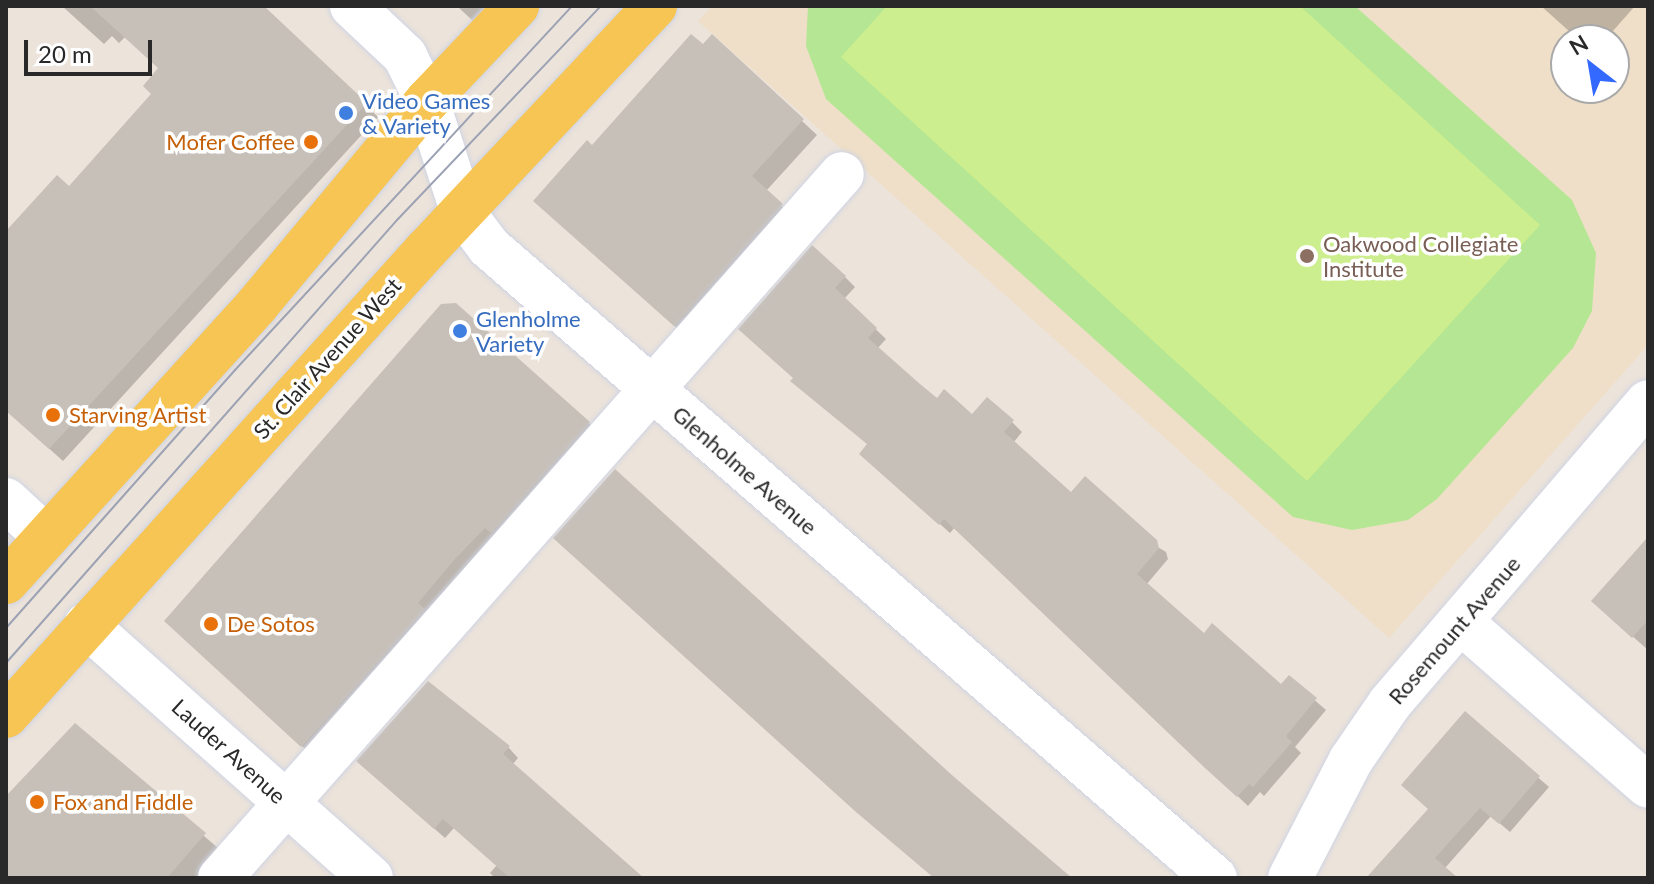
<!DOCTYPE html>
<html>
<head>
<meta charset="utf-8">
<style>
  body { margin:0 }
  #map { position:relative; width:1654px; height:884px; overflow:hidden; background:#ece3da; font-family:Lato,sans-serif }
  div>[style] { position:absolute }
  .education>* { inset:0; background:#efdfc8 }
  .green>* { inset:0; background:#b5e693 }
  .pitch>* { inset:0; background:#ccee8e }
  .shadow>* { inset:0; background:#0003 }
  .building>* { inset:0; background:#c7c0b9 }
  .roads { filter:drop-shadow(0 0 2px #cfd4e3) drop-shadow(0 0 2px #cfd4e3) }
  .minor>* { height:44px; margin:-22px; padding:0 22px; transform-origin:22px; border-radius:22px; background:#fff }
  .major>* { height:44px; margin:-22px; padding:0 22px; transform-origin:22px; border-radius:22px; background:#f7c554 }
  .tram>* { height:2px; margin:-1px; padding:0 1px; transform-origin:1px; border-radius:1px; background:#9ca2b4 }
  .dots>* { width:22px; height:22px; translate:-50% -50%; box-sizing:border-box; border:4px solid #fff; border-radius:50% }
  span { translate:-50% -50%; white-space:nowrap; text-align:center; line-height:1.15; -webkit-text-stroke:7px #fff; paint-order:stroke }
  .shop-label { font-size:22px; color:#366cbe }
  .left { translate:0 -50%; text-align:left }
  .food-label { font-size:22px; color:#c56008 }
  .right { translate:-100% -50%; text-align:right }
  .education-label { font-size:22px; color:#785e54 }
  .street-label { font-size:22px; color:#292929 }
  .frame { position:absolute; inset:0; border:8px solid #292929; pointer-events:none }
  .north { position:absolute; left:1550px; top:24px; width:80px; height:80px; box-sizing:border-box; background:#fff; border:2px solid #a9a9a9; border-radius:50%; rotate:329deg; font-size:22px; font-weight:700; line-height:32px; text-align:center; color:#292929 }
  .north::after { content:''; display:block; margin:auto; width:28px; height:36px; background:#3469ff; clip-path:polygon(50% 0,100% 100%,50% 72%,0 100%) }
  .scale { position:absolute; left:24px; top:40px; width:128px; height:36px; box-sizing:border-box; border:4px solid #292929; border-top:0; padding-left:10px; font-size:24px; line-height:28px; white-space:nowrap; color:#292929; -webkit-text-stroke:6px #fff; paint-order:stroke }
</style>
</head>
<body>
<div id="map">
  <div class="education">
    <div style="clip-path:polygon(evenodd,712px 6px,1648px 6px,1648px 345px,1389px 638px,698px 21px,712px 6px,1566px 40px,1614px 40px,1614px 88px,1566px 88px,1566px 40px)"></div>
  </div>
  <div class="green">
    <div style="clip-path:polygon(808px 6px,1355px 6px,1572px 200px,1596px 253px,1592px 311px,1573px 348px,1437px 499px,1408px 520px,1352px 530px,1293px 517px,826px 99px,806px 46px)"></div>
  </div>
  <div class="pitch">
    <div style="clip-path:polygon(887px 6px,1300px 6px,1540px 225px,1307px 481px,841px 57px)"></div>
  </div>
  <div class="shadow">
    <div style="clip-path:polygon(62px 6px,261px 6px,378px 117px,63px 461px,6px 410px,6px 232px,69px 189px,154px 94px,161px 69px,125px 37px,119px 43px,112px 36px,104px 44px)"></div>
    <div style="clip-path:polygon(457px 6px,487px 6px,473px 21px)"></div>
    <div style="clip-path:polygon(1541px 6px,1635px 6px,1605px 40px,1579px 40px)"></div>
    <div style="clip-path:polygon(712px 37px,817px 135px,766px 191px,795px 219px,689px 339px,550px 215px,592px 148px)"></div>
    <div style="clip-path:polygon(845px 277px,855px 287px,844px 299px,886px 339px,877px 349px,937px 400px,972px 417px,1012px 422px,1022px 432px,1013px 443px,1071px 495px,1166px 552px,1168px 559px,1146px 585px,1204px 636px,1281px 687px,1289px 678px,1326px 710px,1295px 747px,1301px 753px,1264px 796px,1260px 792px,1248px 806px,955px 527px,950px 533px,872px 463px,869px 445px,751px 339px)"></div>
    <div style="clip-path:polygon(589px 423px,603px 437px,317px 760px,181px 635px)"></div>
    <div style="clip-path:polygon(1648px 537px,1648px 650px,1593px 601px)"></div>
    <div style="clip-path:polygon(428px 684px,509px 748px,518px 758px,512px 765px,641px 878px,495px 878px,490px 873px,497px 865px,454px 828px,445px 838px,369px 771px)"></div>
    <div style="clip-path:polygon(1465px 714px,1549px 787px,1510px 832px,1491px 816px,1445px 868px,1457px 878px,1369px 878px,1430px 810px)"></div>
    <div style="clip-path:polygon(75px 725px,218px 848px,214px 878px,6px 878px,6px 797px)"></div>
  </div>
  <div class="building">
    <div style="clip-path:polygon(90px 6px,264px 6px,367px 103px,49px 449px,6px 411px,6px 231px,57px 175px,69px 186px,151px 94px,143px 86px,158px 68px)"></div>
    <div style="clip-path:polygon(691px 34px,703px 44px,712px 34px,804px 119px,752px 176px,783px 204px,674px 326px,533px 201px,587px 140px,592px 145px)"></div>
    <div style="clip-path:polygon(812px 245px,846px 276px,835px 288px,877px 328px,868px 338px,920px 384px,937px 398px,944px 389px,972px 414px,987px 397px,1014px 420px,1004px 432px,1071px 492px,1085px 476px,1157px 540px,1159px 548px,1137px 574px,1204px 633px,1212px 623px,1281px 684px,1289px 675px,1317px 698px,1286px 736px,1292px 742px,1253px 787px,1249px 784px,1237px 797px,1205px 768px,944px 519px,939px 525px,859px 454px,867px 444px,790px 381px,793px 378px,738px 329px)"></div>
    <div style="clip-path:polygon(456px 303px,590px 422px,491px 533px,485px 528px,454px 560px,418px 603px,425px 609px,301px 747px,164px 621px,441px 304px)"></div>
    <div style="clip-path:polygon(615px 469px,953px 776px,1072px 878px,934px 878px,856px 812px,553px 538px)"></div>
    <div style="clip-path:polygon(1648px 537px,1648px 620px,1632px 638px,1591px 601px)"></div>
    <div style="clip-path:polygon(428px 681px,510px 746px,503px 754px,644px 878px,510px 878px,443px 819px,434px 829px,356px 761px)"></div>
    <div style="clip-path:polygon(1465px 711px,1540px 776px,1499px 824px,1480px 808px,1435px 858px,1458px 878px,1366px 878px,1428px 809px,1401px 785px)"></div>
    <div style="clip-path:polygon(75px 723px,206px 833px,167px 878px,6px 878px,6px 796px)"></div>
  </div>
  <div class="roads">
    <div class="minor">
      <div style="left:352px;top:6px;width:73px;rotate:43.3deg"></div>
      <div style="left:405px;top:56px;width:50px;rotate:63.9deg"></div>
      <div style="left:427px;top:101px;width:115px;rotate:72.3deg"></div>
      <div style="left:462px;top:211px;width:45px;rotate:53.1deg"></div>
      <div style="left:489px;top:247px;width:962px;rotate:41deg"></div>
      <div style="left:6px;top:500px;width:54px;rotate:42.8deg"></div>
      <div style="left:1462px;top:623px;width:247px;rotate:41.2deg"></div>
      <div style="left:86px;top:625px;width:381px;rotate:41.6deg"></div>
      <div style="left:220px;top:878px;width:939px;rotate:-48.54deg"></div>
      <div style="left:1290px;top:878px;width:133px;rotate:-62.7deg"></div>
      <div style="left:1351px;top:760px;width:69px;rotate:-55.6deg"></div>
      <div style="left:1390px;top:703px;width:396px;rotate:-49.4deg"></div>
    </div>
    <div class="major">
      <div style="left:6px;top:582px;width:374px;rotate:-47.8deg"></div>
      <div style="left:257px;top:305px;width:266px;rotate:-50.2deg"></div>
      <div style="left:427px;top:101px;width:131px;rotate:-46.5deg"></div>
      <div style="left:6px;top:716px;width:629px;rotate:-47.97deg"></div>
      <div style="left:427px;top:249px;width:333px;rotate:-46.8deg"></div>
    </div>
  </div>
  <div class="tram">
    <div style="left:6px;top:628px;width:345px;rotate:-48.4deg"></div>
    <div style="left:235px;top:370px;width:496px;rotate:-47.2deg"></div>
    <div style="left:6px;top:663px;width:592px;rotate:-48.56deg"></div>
    <div style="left:398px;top:219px;width:294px;rotate:-46.4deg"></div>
  </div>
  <div class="dots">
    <div style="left:346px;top:113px;background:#3f7fe0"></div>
    <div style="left:311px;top:142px;background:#e8710a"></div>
    <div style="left:1307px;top:256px;background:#8d6e63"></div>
    <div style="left:460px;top:331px;background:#3f7fe0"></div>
    <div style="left:53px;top:415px;background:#e8710a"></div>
    <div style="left:211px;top:624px;background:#e8710a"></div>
    <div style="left:37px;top:802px;background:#e8710a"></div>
  </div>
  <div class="shop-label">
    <span class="left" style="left:362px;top:113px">Video Games<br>&amp; Variety</span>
    <span class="left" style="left:476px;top:331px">Glenholme<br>Variety</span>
  </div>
  <div class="food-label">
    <span class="right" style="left:295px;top:142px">Mofer Coffee</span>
    <span class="left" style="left:69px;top:415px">Starving Artist</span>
    <span class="left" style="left:227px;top:624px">De Sotos</span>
    <span class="left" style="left:53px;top:802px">Fox and Fiddle</span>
  </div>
  <div class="education-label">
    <span class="left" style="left:1323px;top:256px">Oakwood Collegiate<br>Institute</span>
  </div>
  <div class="street-label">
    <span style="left:327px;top:358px;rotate:-48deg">St. Clair Avenue West</span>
    <span style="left:745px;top:470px;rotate:41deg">Glenholme Avenue</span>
    <span style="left:1454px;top:630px;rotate:-49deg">Rosemount Avenue</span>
    <span style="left:229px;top:751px;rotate:42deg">Lauder Avenue</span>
  </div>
  <div class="frame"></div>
  <div class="north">N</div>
  <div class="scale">20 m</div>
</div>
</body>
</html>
